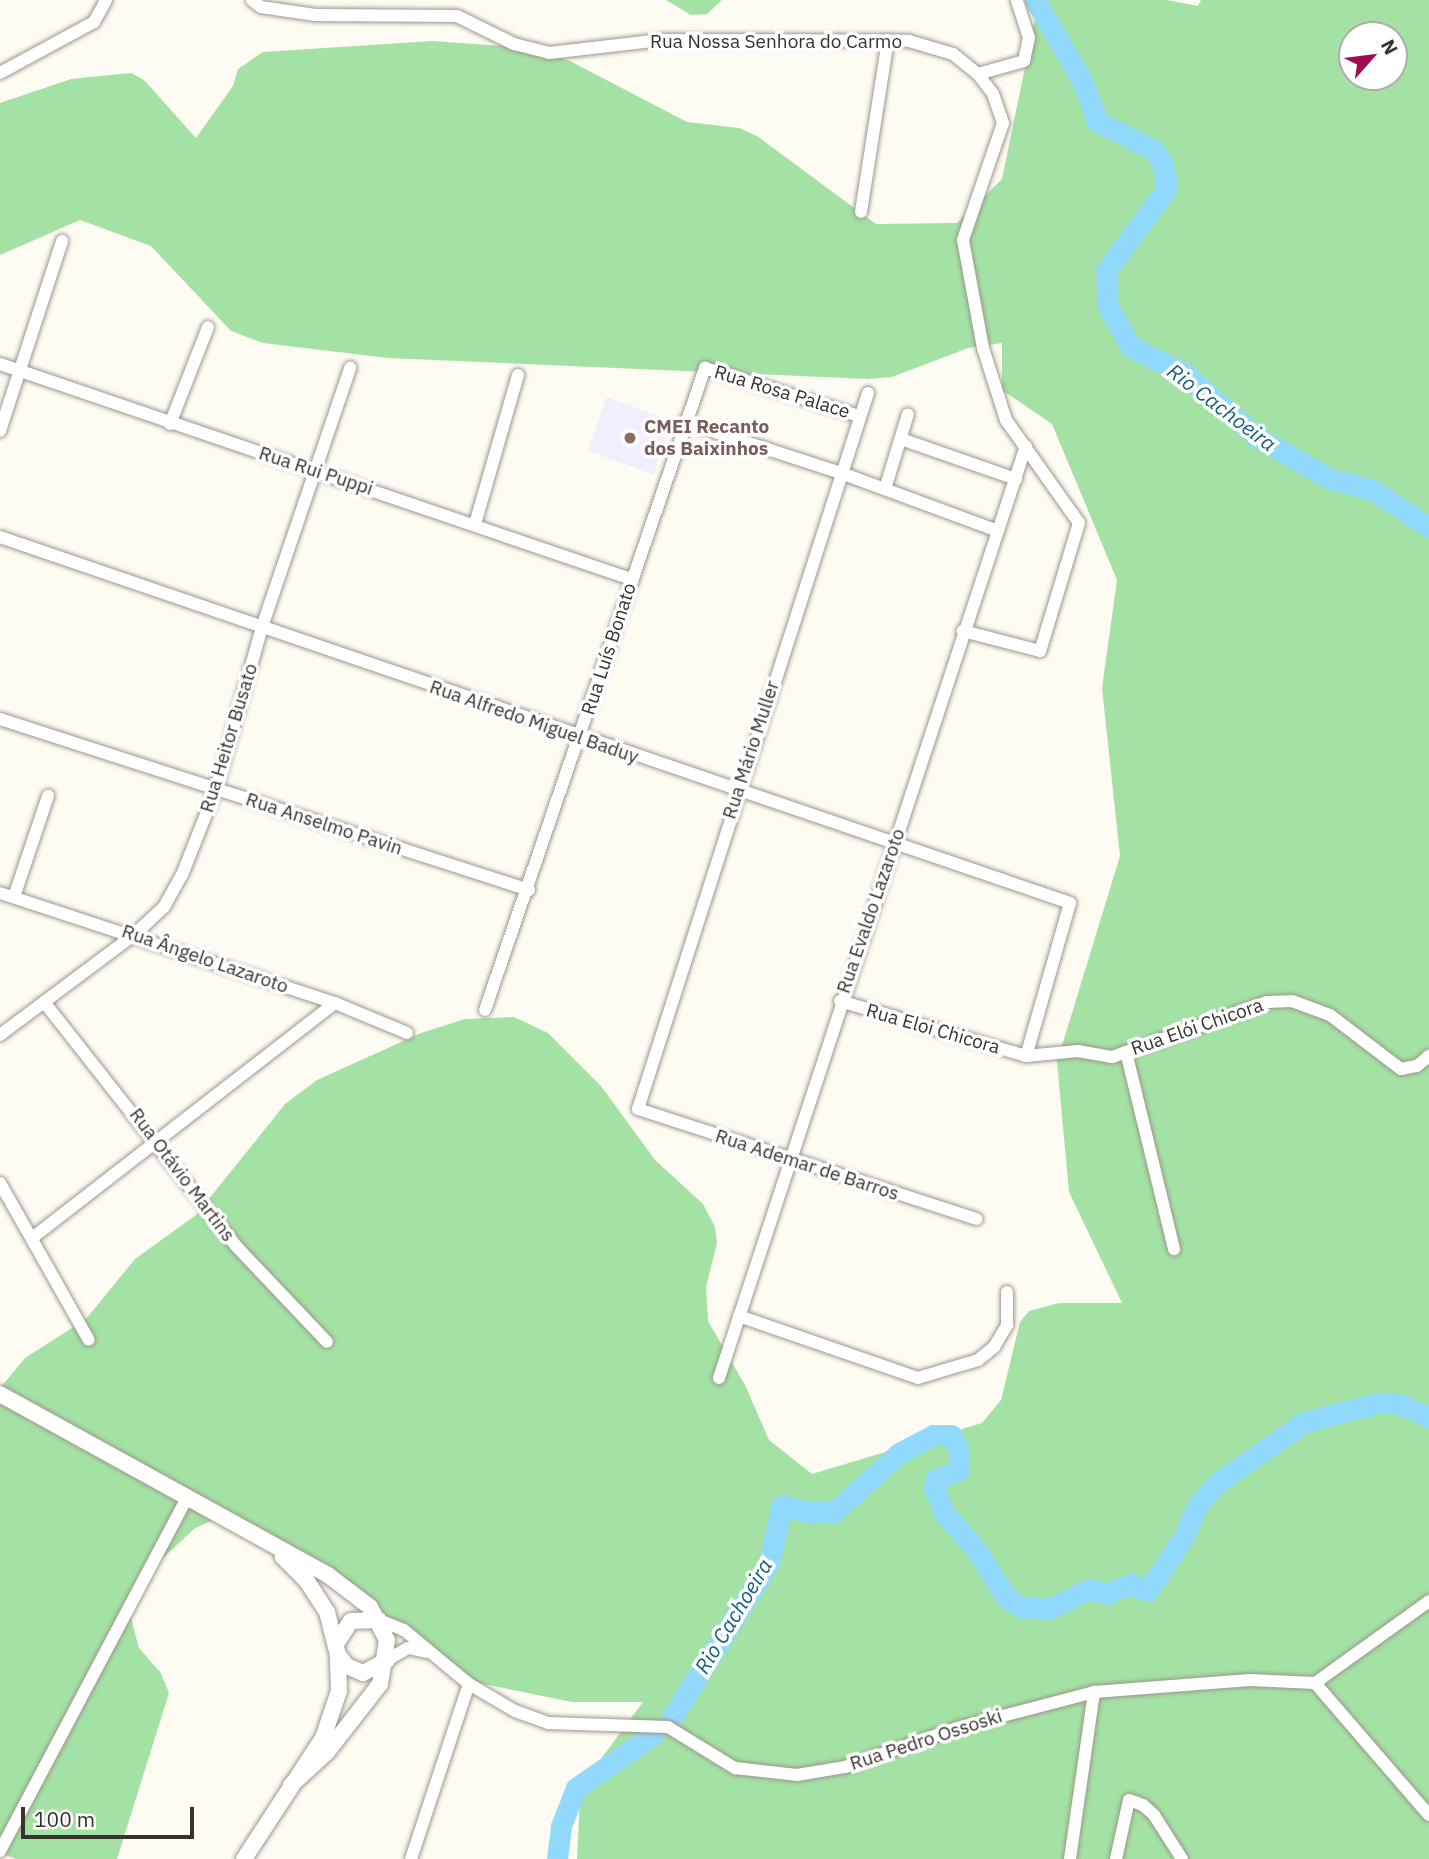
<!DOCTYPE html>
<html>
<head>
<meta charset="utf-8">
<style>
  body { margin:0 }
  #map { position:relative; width:1429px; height:1859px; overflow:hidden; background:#fefbf3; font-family:"IBM Plex Sans",sans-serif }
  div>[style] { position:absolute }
  .education>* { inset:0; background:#f1effd; transform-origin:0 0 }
  .green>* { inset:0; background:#a3e2a4 }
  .river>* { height:21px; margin:-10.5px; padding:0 10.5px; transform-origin:10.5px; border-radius:10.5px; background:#92dafd }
  .roads { filter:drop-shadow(0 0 2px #9d978b) drop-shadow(0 0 2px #9d978b) }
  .minor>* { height:12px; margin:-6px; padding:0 6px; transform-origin:6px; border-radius:6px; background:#fff }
  .major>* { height:16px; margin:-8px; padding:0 8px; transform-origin:8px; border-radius:8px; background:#fff }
  .dots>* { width:19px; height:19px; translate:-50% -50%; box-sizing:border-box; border:4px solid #fff; border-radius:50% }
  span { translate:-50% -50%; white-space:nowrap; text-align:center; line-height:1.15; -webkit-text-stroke:7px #fff; paint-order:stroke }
  .street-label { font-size:19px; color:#36332e }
  .education-label { font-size:19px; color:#785e54; font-weight:700 }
  .left { translate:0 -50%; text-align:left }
  .water-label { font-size:21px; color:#125e7b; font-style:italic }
  .north { position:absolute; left:1338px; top:21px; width:70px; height:70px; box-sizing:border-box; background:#fff; border:2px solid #afadab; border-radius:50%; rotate:62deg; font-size:19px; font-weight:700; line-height:28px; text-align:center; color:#36332e }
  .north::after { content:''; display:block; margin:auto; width:24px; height:32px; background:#a00c52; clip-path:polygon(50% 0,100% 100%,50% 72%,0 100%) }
  .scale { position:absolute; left:21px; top:1807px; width:173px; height:32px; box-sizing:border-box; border:4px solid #36332e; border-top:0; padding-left:9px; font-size:21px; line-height:24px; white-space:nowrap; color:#36332e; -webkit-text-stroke:5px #fff; paint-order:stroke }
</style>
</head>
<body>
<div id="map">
  <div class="education">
    <div style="left:607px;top:397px;width:70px;height:57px;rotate:20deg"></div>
  </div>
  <div class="green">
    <div style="clip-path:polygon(666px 0,722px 0,707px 14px,691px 15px)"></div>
    <div style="clip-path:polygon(evenodd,1027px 0,1167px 0,1198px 6px,1201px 0,1429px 0,1429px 1859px,577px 1859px,580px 1797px,595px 1767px,643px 1702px,572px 1702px,479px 1683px,457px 1673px,259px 1527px,221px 1517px,195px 1528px,162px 1559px,140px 1592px,131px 1618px,139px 1648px,161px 1673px,169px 1693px,117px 1859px,16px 1859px,0 1853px,0 1388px,25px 1358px,86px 1319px,135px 1259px,196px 1215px,285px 1104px,317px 1080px,421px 1033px,465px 1019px,514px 1017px,548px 1033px,601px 1086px,655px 1160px,703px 1204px,715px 1227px,717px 1243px,706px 1287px,708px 1321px,745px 1385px,769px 1440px,812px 1474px,982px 1423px,1001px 1400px,1020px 1322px,1029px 1311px,1059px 1303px,1122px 1303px,1069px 1192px,1057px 1062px,1120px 856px,1102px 688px,1117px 580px,1052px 424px,1002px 390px,1002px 343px,968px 348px,892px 377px,868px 379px,388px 358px,263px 343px,231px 331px,151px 246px,80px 220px,0 255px,0 103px,71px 79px,131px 73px,144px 80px,196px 138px,233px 86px,238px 69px,263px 52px,432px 41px,531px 48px,570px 61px,687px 122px,739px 128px,757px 136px,876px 224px,957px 223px,1002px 179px,1036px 14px,1027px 0,1352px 35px,1394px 35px,1394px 77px,1352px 77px,1352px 35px)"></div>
  </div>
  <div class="river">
    <div style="left:1035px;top:0;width:93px;rotate:59.6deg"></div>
    <div style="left:1082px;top:80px;width:44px;rotate:69.9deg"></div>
    <div style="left:1097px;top:121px;width:64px;rotate:27deg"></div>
    <div style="left:1154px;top:150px;width:15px;rotate:58deg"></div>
    <div style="left:1162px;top:163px;width:23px;rotate:77deg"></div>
    <div style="left:1167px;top:185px;width:8px;rotate:113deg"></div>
    <div style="left:1164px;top:192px;width:98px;rotate:126.3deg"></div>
    <div style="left:1106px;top:271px;width:36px;rotate:87deg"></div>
    <div style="left:1108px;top:307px;width:46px;rotate:60.1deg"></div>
    <div style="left:1131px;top:347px;width:59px;rotate:26.1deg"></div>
    <div style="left:1184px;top:373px;width:97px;rotate:41.2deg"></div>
    <div style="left:1257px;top:437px;width:84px;rotate:29.9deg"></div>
    <div style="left:1330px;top:479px;width:44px;rotate:14.3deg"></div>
    <div style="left:1373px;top:490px;width:67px;rotate:33.5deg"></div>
    <div style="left:672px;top:1717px;width:182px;rotate:-57.8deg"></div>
    <div style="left:769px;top:1563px;width:59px;rotate:-77.4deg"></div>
    <div style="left:782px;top:1505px;width:25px;rotate:16deg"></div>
    <div style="left:806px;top:1512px;width:28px"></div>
    <div style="left:834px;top:1512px;width:88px;rotate:-42.2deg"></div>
    <div style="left:899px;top:1453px;width:38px;rotate:-28deg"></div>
    <div style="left:933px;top:1435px;width:18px"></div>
    <div style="left:951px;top:1435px;width:18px;rotate:63deg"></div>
    <div style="left:959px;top:1451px;width:19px;rotate:90deg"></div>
    <div style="left:959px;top:1470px;width:25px;rotate:159deg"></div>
    <div style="left:936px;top:1479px;width:9px;rotate:103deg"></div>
    <div style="left:934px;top:1488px;width:27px;rotate:68deg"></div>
    <div style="left:944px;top:1513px;width:47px;rotate:48.5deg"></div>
    <div style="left:975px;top:1548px;width:58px;rotate:57.7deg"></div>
    <div style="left:1006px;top:1597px;width:18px;rotate:34deg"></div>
    <div style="left:1021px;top:1607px;width:27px;rotate:4deg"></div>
    <div style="left:1048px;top:1609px;width:46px;rotate:-26deg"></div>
    <div style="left:1089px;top:1589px;width:18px;rotate:16deg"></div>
    <div style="left:1106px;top:1594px;width:27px;rotate:-22deg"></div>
    <div style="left:1131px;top:1584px;width:18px;rotate:22deg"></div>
    <div style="left:1148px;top:1591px;width:66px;rotate:-56.8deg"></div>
    <div style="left:1184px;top:1536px;width:36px;rotate:-66deg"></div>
    <div style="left:1199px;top:1503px;width:27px;rotate:-48deg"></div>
    <div style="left:1217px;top:1483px;width:106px;rotate:-35deg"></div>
    <div style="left:1304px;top:1422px;width:75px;rotate:-14.6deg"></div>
    <div style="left:1377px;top:1403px;width:20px"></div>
    <div style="left:1397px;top:1403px;width:35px;rotate:24deg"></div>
    <div style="left:557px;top:1859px;width:33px;rotate:-83deg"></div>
    <div style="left:561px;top:1826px;width:41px;rotate:-68.5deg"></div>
    <div style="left:576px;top:1788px;width:95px;rotate:-34.7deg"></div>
  </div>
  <div class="roads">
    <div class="minor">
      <div style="left:252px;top:0;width:11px;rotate:38deg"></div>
      <div style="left:261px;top:7px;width:55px;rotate:8.4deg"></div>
      <div style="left:315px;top:15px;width:142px;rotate:0.4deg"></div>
      <div style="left:457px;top:16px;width:64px;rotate:26.2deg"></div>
      <div style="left:514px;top:44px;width:36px;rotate:14deg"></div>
      <div style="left:549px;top:53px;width:113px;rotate:-6.6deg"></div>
      <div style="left:661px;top:40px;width:248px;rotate:0.2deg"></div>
      <div style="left:909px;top:41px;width:46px;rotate:16.5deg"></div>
      <div style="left:953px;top:54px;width:32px;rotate:39deg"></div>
      <div style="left:978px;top:74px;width:25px;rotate:53deg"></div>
      <div style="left:993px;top:94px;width:31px;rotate:71deg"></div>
      <div style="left:1003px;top:123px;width:124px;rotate:108.9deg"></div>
      <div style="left:963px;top:240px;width:110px;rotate:79.5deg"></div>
      <div style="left:983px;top:348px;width:76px;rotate:72.3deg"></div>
      <div style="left:1006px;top:420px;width:126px;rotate:54.7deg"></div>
      <div style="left:1079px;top:523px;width:134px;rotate:106.9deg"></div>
      <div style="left:1040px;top:651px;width:80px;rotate:-165.4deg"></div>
      <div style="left:0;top:73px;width:107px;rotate:-28.5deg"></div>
      <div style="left:94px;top:22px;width:25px;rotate:-61deg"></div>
      <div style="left:978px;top:74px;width:48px;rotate:-15.8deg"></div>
      <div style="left:1024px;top:61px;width:24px;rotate:-78deg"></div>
      <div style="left:1029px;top:38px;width:40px;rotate:-108deg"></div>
      <div style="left:861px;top:212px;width:174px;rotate:-81.1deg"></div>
      <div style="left:0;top:364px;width:667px;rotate:18.82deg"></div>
      <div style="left:868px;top:393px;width:752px;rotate:107.81deg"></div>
      <div style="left:638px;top:1109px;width:356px;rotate:18deg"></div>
      <div style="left:684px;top:422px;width:165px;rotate:18deg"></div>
      <div style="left:841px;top:473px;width:167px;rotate:20.3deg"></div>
      <div style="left:170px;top:424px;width:104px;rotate:-68.6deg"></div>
      <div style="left:0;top:431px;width:200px;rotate:-71.9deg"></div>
      <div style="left:901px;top:439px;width:122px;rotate:19.2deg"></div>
      <div style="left:885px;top:489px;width:78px;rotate:-73deg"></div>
      <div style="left:475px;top:524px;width:155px;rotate:-73.9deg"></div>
      <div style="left:0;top:537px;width:1131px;rotate:18.88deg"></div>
      <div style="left:1070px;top:903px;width:159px;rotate:106deg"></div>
      <div style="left:0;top:719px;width:556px;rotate:17.91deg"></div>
      <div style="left:0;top:893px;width:353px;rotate:18.2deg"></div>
      <div style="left:335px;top:1003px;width:78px;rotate:22.6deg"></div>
      <div style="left:14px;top:897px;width:107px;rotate:-71.4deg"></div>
      <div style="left:840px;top:1001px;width:194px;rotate:16.5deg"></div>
      <div style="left:1026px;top:1056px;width:52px;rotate:-5.5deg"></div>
      <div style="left:1078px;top:1051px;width:35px;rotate:10deg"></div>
      <div style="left:1112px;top:1057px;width:164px;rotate:-19.5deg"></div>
      <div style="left:1267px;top:1002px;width:25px;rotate:-2deg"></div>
      <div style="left:1292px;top:1001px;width:40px;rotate:20.2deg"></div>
      <div style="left:1330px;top:1015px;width:89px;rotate:37.3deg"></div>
      <div style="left:1401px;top:1069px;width:16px;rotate:-11deg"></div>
      <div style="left:1417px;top:1066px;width:16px;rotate:-40deg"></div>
      <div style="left:44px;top:1002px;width:310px;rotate:51.8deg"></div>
      <div style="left:236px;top:1246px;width:132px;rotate:46.5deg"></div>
      <div style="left:485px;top:1010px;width:679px;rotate:-71.08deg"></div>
      <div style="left:705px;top:368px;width:161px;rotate:17.3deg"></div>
      <div style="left:0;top:1035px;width:169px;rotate:-36.8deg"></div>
      <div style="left:135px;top:934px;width:40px;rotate:-43deg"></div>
      <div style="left:164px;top:907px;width:37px;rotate:-61deg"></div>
      <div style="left:182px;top:875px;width:92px;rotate:-68.4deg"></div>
      <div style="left:216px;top:789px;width:168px;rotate:-74.1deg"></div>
      <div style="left:262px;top:627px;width:274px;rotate:-71.2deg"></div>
      <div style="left:1126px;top:1052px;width:203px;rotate:76.3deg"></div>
      <div style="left:0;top:1183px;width:180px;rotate:60.5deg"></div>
      <div style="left:32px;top:1238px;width:383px;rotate:-37.8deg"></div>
      <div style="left:739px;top:1316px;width:189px;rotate:19.1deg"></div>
      <div style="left:918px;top:1378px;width:63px;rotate:-16.7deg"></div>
      <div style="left:978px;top:1360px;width:21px;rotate:-39deg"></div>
      <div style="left:994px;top:1347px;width:26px;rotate:-59deg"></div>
      <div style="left:1007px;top:1325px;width:33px;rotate:-90deg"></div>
      <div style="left:719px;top:1378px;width:981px;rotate:-71.77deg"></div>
      <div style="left:379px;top:1620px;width:27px;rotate:22deg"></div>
      <div style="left:404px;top:1630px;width:85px;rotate:39.7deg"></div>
      <div style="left:469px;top:1684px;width:53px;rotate:30.4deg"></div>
      <div style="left:515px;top:1711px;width:35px;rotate:20deg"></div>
      <div style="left:548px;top:1723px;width:120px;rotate:1.9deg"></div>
      <div style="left:668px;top:1727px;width:79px;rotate:31.5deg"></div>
      <div style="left:735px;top:1768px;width:62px;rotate:6.4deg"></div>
      <div style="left:797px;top:1775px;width:49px;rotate:-9.5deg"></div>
      <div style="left:845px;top:1767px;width:119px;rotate:-19.2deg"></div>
      <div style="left:957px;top:1728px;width:142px;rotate:-14.7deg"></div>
      <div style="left:1094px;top:1692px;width:156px;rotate:-4.4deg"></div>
      <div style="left:1250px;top:1680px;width:65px;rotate:2.6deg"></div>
      <div style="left:1315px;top:1683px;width:140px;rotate:-35.7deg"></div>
      <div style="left:387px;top:1660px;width:24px;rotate:-30deg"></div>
      <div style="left:408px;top:1648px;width:19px;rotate:12deg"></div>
      <div style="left:1315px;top:1683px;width:174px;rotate:49.2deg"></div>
      <div style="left:0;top:1851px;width:399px;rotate:-62.1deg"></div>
      <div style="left:411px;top:1859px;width:184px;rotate:-71.7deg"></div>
      <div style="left:1070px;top:1859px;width:169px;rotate:-81.8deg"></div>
      <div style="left:1116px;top:1859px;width:60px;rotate:-77.6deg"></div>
      <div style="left:1129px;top:1800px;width:15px;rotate:20deg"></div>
      <div style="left:1143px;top:1805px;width:15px;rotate:42deg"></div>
      <div style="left:1154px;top:1815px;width:52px;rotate:57.5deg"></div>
    </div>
    <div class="major">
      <div style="left:0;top:1394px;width:375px;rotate:28.9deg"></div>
      <div style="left:328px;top:1575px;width:53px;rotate:37.3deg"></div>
      <div style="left:370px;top:1607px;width:37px;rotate:63deg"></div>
      <div style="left:387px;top:1640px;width:45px;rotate:99deg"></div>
      <div style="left:380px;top:1684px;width:86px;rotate:127.9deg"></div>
      <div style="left:327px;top:1752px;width:49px;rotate:137.5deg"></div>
      <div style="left:336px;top:1644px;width:27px;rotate:-57deg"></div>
      <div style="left:351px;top:1621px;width:28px;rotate:-2deg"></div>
      <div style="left:338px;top:1655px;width:14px;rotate:51deg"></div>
      <div style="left:347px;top:1666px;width:17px;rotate:24deg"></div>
      <div style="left:363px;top:1673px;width:27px;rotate:-28deg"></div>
      <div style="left:244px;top:1859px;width:145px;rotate:-56.9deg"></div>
      <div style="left:323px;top:1738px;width:50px;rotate:-71.2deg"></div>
      <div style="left:339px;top:1691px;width:36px;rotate:-92deg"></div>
      <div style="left:338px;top:1655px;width:44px;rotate:-104.3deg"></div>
      <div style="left:327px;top:1612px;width:38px;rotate:-123deg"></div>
      <div style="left:306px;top:1580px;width:33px;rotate:-135deg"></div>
    </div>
  </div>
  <div class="dots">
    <div style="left:630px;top:438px;background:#8d6e63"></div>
  </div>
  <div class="street-label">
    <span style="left:776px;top:42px">Rua Nossa Senhora do Carmo</span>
    <span style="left:782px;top:392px;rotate:17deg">Rua Rosa Palace</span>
    <span style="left:316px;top:471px;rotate:18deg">Rua Rui Puppi</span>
    <span style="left:609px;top:649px;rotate:-72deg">Rua Luís Bonato</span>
    <span style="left:534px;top:722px;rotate:19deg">Rua Alfredo Miguel Baduy</span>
    <span style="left:229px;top:738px;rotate:-73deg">Rua Heitor Busato</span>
    <span style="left:751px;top:750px;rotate:-72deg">Rua Mário Muller</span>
    <span style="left:324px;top:824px;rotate:18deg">Rua Anselmo Pavin</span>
    <span style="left:871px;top:911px;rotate:-71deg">Rua Evaldo Lazaroto</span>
    <span style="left:205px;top:959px;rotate:19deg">Rua Ângelo Lazaroto</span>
    <span style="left:1197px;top:1027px;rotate:-19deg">Rua Elói Chicora</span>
    <span style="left:933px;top:1029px;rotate:16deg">Rua Eloi Chicora</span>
    <span style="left:807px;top:1165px;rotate:18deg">Rua Ademar de Barros</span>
    <span style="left:182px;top:1175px;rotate:53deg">Rua Otávio Martins</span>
    <span style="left:926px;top:1740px;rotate:-18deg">Rua Pedro Ossoski</span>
  </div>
  <div class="education-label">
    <span class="left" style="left:644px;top:438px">CMEI Recanto<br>dos Baixinhos</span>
  </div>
  <div class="water-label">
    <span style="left:1222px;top:407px;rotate:37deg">Rio Cachoeira</span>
    <span style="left:733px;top:1616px;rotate:-59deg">Rio Cachoeira</span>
  </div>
  <div class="north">N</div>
  <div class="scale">100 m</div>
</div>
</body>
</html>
